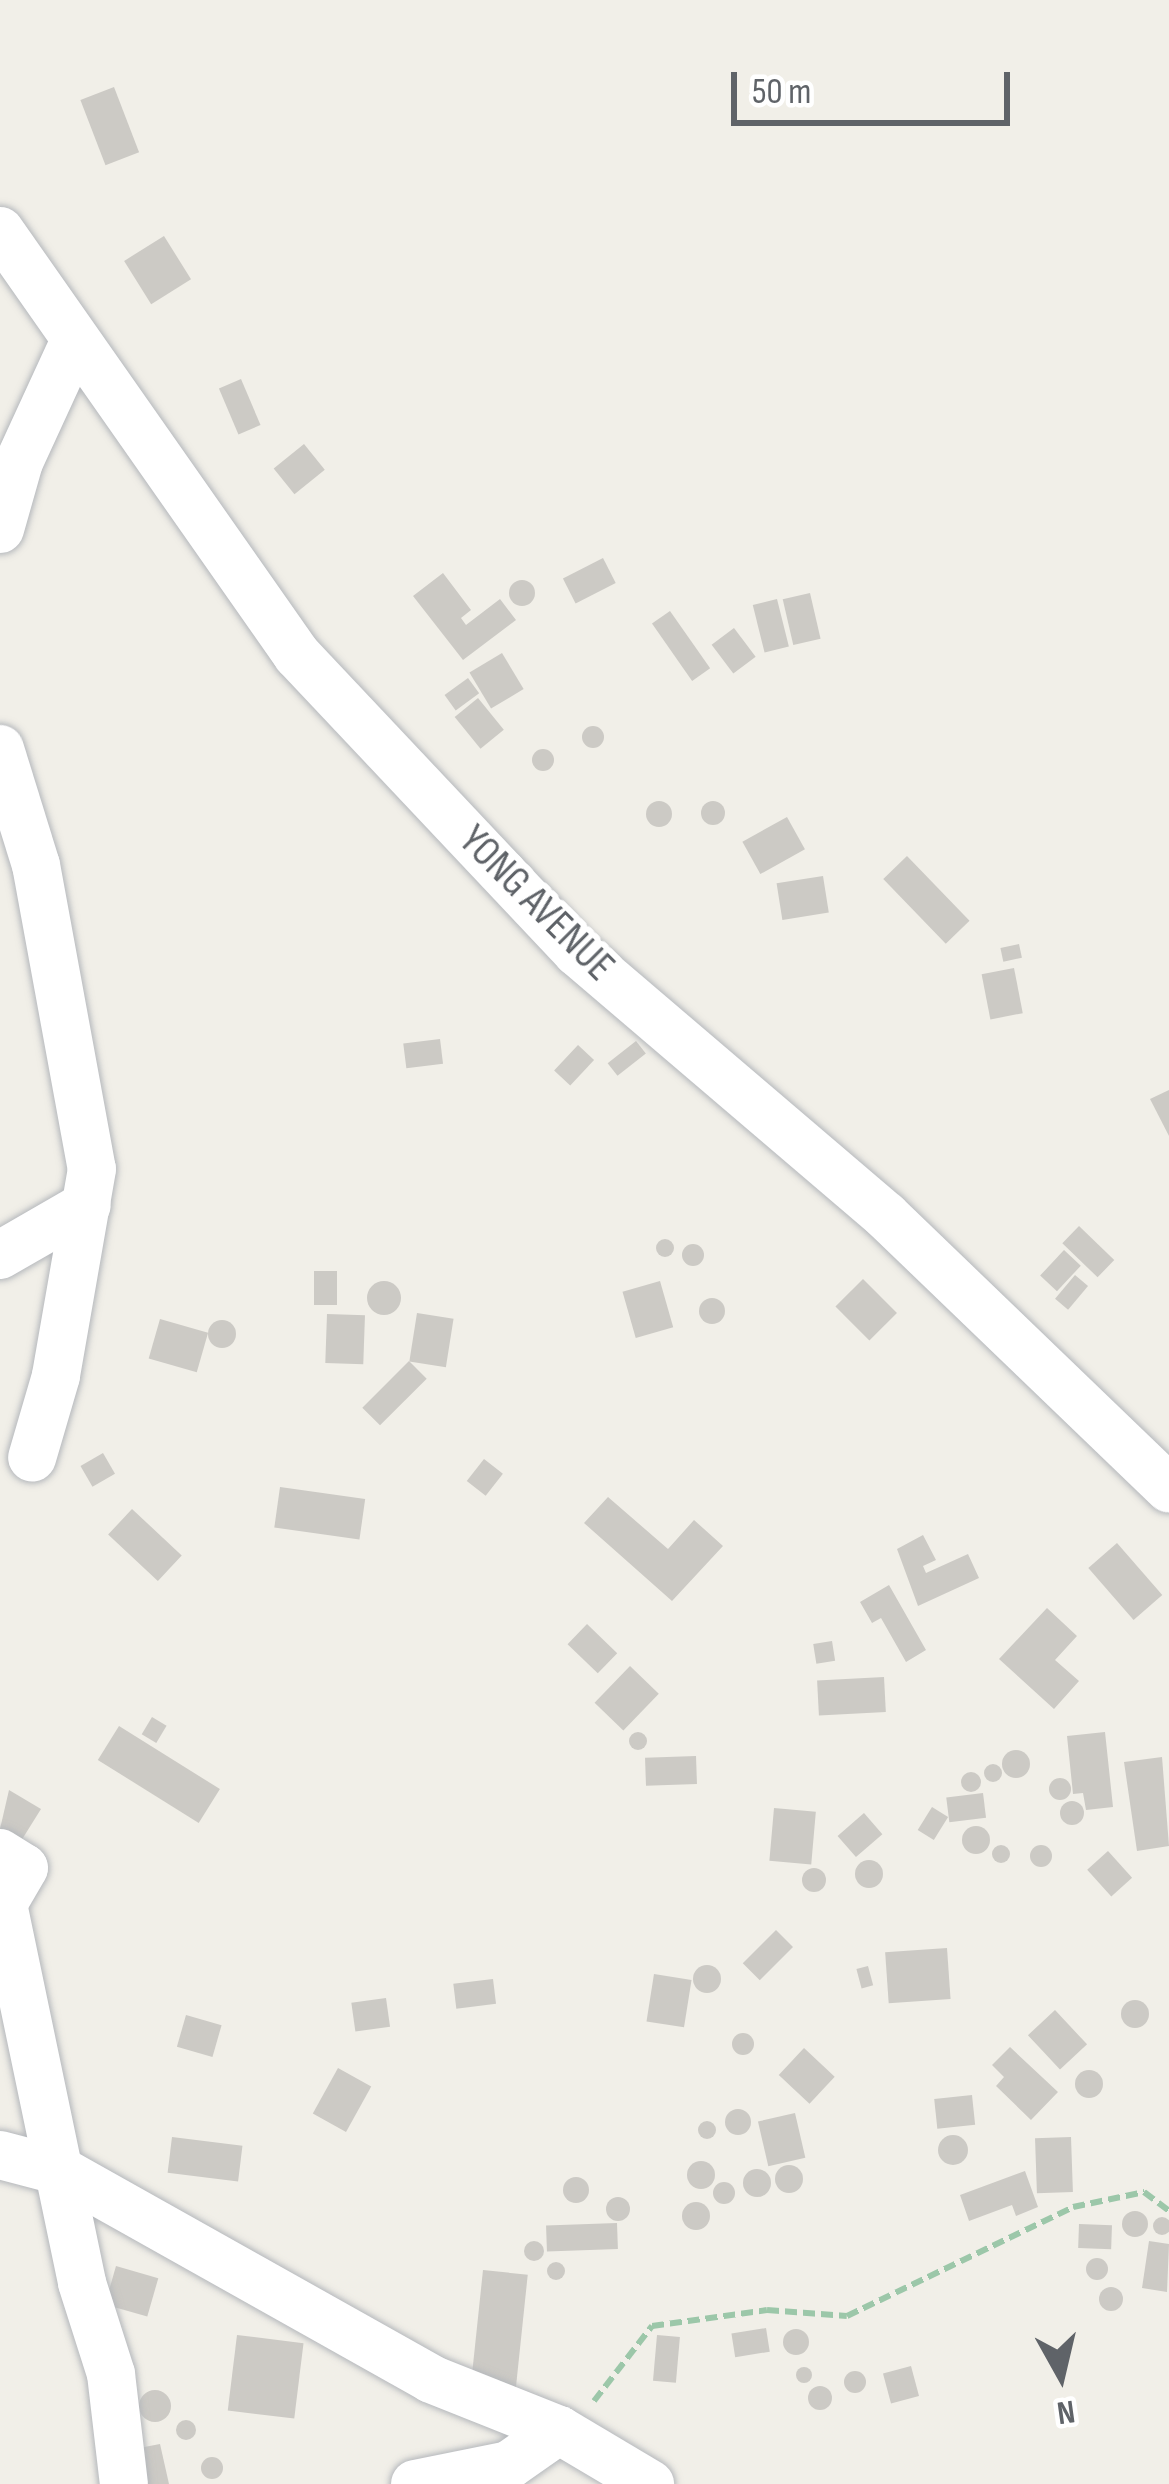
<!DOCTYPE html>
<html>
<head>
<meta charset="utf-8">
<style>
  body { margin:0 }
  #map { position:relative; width:1169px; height:2484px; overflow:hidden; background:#f1efe8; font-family:"Sofia Sans Condensed",sans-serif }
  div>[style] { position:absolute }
  .building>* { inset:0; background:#cccac5; transform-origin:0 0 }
  .round { border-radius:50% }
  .path>* { height:6px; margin-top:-3px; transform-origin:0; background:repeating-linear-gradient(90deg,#9cc7a9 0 12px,transparent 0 18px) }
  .roads { filter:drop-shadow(0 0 3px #b5b8bc) drop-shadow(0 0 3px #b5b8bc) }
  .minor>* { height:48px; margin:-24px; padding:0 24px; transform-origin:24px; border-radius:24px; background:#fff }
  span { translate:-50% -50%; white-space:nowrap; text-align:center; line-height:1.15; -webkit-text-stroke:12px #fff; paint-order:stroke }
  .street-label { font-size:42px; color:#5f6368 }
  .north { position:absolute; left:1001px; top:2316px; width:120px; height:120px; -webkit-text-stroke:9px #fff; paint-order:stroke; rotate:172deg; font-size:33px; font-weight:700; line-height:48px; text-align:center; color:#5f6368 }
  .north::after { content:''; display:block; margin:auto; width:42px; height:54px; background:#5f6368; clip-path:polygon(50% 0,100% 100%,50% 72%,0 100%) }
  .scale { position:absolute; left:731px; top:72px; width:279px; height:54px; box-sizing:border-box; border:6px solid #5f6368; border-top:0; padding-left:15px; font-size:36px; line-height:42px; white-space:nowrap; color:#5f6368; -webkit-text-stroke:9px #fff; paint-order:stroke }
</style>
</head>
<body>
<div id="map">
  <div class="building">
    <div style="left:114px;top:87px;width:70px;height:36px;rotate:69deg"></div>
    <div style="left:164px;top:236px;width:51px;height:47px;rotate:58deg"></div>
    <div style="left:241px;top:379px;width:50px;height:24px;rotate:67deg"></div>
    <div style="left:304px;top:444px;width:33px;height:39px;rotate:51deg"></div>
    <div style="left:603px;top:558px;width:28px;height:45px;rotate:63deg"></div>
    <div style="clip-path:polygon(443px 573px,471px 610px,461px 618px,466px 625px,500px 599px,516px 620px,463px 660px,413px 596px)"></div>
    <div class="round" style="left:509px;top:580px;width:26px;height:26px"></div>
    <div style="left:810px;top:593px;width:47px;height:28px;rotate:77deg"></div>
    <div style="left:777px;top:599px;width:49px;height:25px;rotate:76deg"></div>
    <div style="left:670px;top:611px;width:70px;height:22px;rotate:55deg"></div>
    <div style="left:734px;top:628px;width:36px;height:28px;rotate:53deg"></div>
    <div style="left:502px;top:653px;width:42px;height:38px;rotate:59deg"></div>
    <div style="left:468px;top:678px;width:19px;height:29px;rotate:54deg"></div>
    <div style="left:478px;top:698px;width:41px;height:30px;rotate:51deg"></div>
    <div class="round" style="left:582px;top:726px;width:22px;height:22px"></div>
    <div class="round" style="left:532px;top:749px;width:22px;height:22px"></div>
    <div class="round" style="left:646px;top:801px;width:26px;height:26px"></div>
    <div class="round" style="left:701px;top:801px;width:24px;height:24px"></div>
    <div style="left:787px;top:817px;width:37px;height:51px;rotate:61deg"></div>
    <div style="left:907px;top:856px;width:90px;height:33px;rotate:46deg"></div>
    <div style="left:823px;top:876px;width:37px;height:47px;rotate:81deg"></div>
    <div style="left:1019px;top:944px;width:14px;height:19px;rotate:78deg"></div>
    <div style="left:1014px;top:968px;width:46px;height:33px;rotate:79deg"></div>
    <div style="left:440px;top:1039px;width:25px;height:37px;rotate:83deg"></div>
    <div style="left:636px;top:1041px;width:16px;height:36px;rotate:52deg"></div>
    <div style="left:578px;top:1045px;width:22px;height:35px;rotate:43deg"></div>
    <div style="clip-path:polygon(1169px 1090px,1169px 1136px,1150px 1099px)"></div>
    <div style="left:1079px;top:1226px;width:49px;height:24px;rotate:44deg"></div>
    <div class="round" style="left:656px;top:1239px;width:18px;height:18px"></div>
    <div class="round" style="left:682px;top:1244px;width:22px;height:22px"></div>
    <div style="left:1064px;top:1250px;width:23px;height:35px;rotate:43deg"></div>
    <div style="left:314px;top:1271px;width:23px;height:34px"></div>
    <div style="left:1075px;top:1275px;width:17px;height:31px;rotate:40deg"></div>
    <div style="left:863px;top:1279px;width:48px;height:39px;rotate:45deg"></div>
    <div style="left:660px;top:1281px;width:48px;height:39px;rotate:74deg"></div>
    <div class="round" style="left:367px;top:1281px;width:34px;height:34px"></div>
    <div class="round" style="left:699px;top:1298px;width:26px;height:26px"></div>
    <div style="left:417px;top:1313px;width:37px;height:49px;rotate:9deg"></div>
    <div style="left:327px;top:1314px;width:38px;height:49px;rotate:2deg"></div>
    <div style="left:160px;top:1319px;width:50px;height:41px;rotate:16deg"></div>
    <div class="round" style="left:208px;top:1320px;width:28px;height:28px"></div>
    <div style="left:409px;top:1361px;width:25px;height:66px;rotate:45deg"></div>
    <div style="left:103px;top:1453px;width:24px;height:26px;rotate:60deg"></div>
    <div style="left:484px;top:1459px;width:24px;height:28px;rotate:38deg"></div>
    <div style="left:280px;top:1487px;width:86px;height:41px;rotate:8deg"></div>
    <div style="clip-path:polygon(608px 1497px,668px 1549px,694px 1520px,723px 1546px,672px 1601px,584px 1523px)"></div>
    <div style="left:132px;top:1509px;width:68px;height:35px;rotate:43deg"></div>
    <div style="clip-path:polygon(923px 1535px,936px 1560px,923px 1566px,926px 1573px,968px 1554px,979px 1578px,918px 1606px,897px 1549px)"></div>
    <div style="left:1117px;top:1543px;width:69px;height:38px;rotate:49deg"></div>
    <div style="clip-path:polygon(889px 1585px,926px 1650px,906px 1662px,881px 1618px,872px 1623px,860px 1602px)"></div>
    <div style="clip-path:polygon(1047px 1608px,1077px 1636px,1055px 1660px,1079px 1681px,1054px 1709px,999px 1659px)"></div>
    <div style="left:587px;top:1624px;width:42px;height:28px;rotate:44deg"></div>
    <div style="left:832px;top:1641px;width:20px;height:19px;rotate:81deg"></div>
    <div style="left:630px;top:1666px;width:40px;height:51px;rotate:44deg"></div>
    <div style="left:884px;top:1677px;width:35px;height:67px;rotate:87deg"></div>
    <div style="left:152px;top:1717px;width:17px;height:20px;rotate:31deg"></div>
    <div style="left:119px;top:1726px;width:119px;height:40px;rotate:32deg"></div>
    <div style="clip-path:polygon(1105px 1732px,1113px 1807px,1086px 1810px,1083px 1793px,1073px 1794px,1067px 1736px)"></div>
    <div class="round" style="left:629px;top:1732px;width:18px;height:18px"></div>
    <div class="round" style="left:1002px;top:1750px;width:28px;height:28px"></div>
    <div style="left:696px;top:1756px;width:28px;height:51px;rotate:88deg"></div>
    <div style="clip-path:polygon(1162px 1757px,1169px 1846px,1137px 1851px,1124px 1762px)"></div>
    <div class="round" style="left:984px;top:1764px;width:18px;height:18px"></div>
    <div class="round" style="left:961px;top:1772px;width:20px;height:20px"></div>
    <div class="round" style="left:1049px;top:1778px;width:22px;height:22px"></div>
    <div style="clip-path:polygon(9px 1790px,41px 1809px,21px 1841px,0 1829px)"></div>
    <div style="left:983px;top:1793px;width:25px;height:37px;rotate:83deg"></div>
    <div class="round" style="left:1060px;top:1801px;width:24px;height:24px"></div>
    <div style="left:932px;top:1807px;width:19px;height:27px;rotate:32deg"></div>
    <div style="left:774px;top:1808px;width:42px;height:53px;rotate:5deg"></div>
    <div style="left:864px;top:1813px;width:28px;height:35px;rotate:49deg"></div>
    <div class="round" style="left:962px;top:1826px;width:28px;height:28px"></div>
    <div class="round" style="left:1030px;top:1845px;width:22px;height:22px"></div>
    <div class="round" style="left:992px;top:1845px;width:18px;height:18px"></div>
    <div style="left:1108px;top:1851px;width:36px;height:28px;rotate:48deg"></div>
    <div class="round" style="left:855px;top:1860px;width:28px;height:28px"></div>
    <div class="round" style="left:802px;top:1868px;width:24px;height:24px"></div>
    <div style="left:776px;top:1930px;width:24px;height:47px;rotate:45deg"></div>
    <div style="left:947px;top:1948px;width:51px;height:62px;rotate:86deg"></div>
    <div class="round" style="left:693px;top:1965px;width:28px;height:28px"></div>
    <div style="left:868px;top:1966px;width:20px;height:12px;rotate:75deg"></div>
    <div style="left:654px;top:1974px;width:38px;height:48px;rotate:9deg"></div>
    <div style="left:493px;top:1979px;width:25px;height:40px;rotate:83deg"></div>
    <div style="left:386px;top:1998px;width:29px;height:35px;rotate:82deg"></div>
    <div class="round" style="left:1121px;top:2000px;width:28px;height:28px"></div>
    <div style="left:1055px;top:2010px;width:47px;height:37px;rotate:47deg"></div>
    <div style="left:186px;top:2015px;width:37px;height:33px;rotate:16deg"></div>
    <div class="round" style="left:732px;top:2033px;width:22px;height:22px"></div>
    <div style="clip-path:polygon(1010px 2047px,1058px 2092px,1031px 2120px,996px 2086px,1004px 2077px,992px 2065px)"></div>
    <div style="left:804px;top:2048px;width:42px;height:37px;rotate:43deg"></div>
    <div style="left:338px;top:2068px;width:38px;height:52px;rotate:29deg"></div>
    <div class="round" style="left:1075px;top:2070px;width:28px;height:28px"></div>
    <div style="left:972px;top:2095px;width:30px;height:38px;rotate:84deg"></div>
    <div class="round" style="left:725px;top:2109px;width:26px;height:26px"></div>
    <div style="left:795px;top:2113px;width:46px;height:38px;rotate:77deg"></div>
    <div class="round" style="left:698px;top:2121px;width:18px;height:18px"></div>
    <div class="round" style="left:938px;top:2135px;width:30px;height:30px"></div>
    <div style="left:172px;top:2137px;width:71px;height:36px;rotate:7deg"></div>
    <div style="left:1071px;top:2137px;width:55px;height:36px;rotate:88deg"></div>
    <div class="round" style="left:687px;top:2161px;width:28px;height:28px"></div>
    <div class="round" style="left:775px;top:2165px;width:28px;height:28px"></div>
    <div class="round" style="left:743px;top:2169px;width:28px;height:28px"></div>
    <div style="clip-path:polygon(1025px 2171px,1038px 2207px,1016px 2216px,1012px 2205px,969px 2221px,960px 2195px)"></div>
    <div class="round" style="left:563px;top:2177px;width:26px;height:26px"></div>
    <div class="round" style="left:713px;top:2182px;width:22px;height:22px"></div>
    <div class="round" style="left:606px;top:2197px;width:24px;height:24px"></div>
    <div class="round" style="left:682px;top:2202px;width:28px;height:28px"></div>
    <div class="round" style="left:1122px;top:2211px;width:26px;height:26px"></div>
    <div class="round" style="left:1153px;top:2217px;width:18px;height:18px"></div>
    <div style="left:617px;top:2223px;width:26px;height:71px;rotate:88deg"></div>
    <div style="left:1079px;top:2224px;width:33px;height:24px;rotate:2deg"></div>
    <div class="round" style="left:524px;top:2241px;width:20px;height:20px"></div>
    <div style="clip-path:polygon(1149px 2241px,1169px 2244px,1167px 2292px,1142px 2288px)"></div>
    <div class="round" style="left:1086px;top:2258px;width:22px;height:22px"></div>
    <div class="round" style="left:547px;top:2262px;width:18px;height:18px"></div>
    <div style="left:116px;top:2266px;width:44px;height:40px;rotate:16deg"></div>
    <div style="left:483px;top:2270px;width:45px;height:123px;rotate:6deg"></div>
    <div class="round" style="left:1099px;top:2287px;width:24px;height:24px"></div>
    <div style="left:766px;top:2328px;width:24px;height:35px;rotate:81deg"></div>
    <div class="round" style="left:783px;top:2329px;width:26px;height:26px"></div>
    <div style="left:237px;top:2335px;width:67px;height:76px;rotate:7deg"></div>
    <div style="left:657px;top:2335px;width:23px;height:46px;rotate:5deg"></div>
    <div style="left:911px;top:2366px;width:31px;height:29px;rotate:75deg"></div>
    <div class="round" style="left:796px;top:2367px;width:16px;height:16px"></div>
    <div class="round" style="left:844px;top:2371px;width:22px;height:22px"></div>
    <div class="round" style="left:808px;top:2386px;width:24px;height:24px"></div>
    <div class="round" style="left:139px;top:2390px;width:32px;height:32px"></div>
    <div class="round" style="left:176px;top:2420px;width:20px;height:20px"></div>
    <div style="clip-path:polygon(160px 2444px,169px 2484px,142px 2484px,134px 2449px)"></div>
    <div class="round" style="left:201px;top:2457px;width:22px;height:22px"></div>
  </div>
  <div class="path">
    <div style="left:594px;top:2401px;width:95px;rotate:-52.3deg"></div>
    <div style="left:652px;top:2326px;width:116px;rotate:-7.9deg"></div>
    <div style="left:767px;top:2310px;width:80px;rotate:4.3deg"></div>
    <div style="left:847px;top:2316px;width:251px;rotate:-25.7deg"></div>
    <div style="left:1073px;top:2207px;width:73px;rotate:-11.9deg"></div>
    <div style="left:1144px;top:2192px;width:31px;rotate:37deg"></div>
  </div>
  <div class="roads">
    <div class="minor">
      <div style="left:0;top:231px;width:518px;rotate:54.99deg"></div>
      <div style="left:297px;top:655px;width:408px;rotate:46.7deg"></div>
      <div style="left:577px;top:952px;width:406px;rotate:40.5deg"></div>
      <div style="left:886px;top:1216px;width:393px;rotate:43.9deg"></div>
      <div style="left:0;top:529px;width:70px;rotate:-74.2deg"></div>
      <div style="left:19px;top:462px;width:134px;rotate:-65.3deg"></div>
      <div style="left:0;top:749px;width:121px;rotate:72.8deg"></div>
      <div style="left:36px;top:865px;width:309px;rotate:79.6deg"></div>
      <div style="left:92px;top:1169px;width:210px;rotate:99.9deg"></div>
      <div style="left:56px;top:1376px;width:85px;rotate:106.3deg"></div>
      <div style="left:0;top:1255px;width:100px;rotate:-29.9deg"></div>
      <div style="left:0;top:1853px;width:28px;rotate:32deg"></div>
      <div style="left:24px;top:1868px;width:42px;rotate:120.3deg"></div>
      <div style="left:3px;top:1904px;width:387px;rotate:78.2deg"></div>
      <div style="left:82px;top:2283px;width:96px;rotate:72.3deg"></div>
      <div style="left:111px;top:2374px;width:111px;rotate:83.3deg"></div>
      <div style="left:0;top:2155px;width:63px;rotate:14.7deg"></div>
      <div style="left:61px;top:2171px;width:424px;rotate:29.3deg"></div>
      <div style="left:431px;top:2379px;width:138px;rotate:21.7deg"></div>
      <div style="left:559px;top:2430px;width:106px;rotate:30.7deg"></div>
      <div style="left:415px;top:2484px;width:96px;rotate:-11.4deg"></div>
      <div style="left:509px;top:2465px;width:61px;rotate:-35deg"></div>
    </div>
  </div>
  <div class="street-label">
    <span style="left:536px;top:904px;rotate:45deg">YONG AVENUE</span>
  </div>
  <div class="north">N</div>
  <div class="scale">50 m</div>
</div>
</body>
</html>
